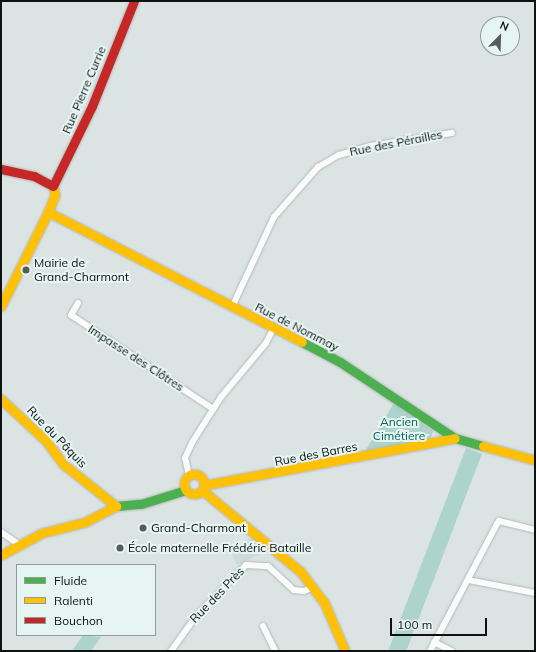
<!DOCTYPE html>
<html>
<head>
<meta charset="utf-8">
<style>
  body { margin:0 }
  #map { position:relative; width:536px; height:652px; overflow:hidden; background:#dce4e3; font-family:Mulish,sans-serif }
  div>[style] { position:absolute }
  .built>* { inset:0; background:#cbdcd8 }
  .green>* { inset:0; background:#add4cc; transform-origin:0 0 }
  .roads { filter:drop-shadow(0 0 1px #b2b8b7) drop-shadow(0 0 1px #b2b8b7) }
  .street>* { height:6px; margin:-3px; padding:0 3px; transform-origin:3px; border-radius:3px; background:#fafbfb }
  .fast>* { height:9px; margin:-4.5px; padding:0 4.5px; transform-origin:4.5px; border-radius:4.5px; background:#4caf50 }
  .slow>* { height:9px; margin:-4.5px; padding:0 4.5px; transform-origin:4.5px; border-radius:4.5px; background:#ffc107 }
  .slow>.ring { margin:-4.5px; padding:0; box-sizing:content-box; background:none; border:9px solid #ffc107; border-radius:50% }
  .jam>* { height:9px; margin:-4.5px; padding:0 4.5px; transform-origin:4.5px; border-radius:4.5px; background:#c62828 }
  .dots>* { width:11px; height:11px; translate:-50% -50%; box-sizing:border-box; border:2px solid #e6f5f2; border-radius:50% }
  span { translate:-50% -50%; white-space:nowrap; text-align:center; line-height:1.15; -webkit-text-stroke:4px #e6f5f2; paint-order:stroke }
  .street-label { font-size:12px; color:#0e1312 }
  .poi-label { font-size:12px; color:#0e1312 }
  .left { translate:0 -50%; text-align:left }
  .park-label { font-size:12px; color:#056558 }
  .frame { position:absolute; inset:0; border:2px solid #0e1312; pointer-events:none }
  .legend { position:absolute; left:16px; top:564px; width:140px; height:72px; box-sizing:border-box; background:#e6f5f2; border:1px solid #909b98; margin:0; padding:5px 7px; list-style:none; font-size:12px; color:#0e1312 }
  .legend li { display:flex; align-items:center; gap:8px; height:20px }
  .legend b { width:20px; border:1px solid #909b98 }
  .north { position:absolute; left:480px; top:16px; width:40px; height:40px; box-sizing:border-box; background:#e6f5f2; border:1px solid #909b98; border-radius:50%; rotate:23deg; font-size:11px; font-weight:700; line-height:16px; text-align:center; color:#0e1312 }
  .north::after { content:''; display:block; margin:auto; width:14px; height:18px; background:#565c5b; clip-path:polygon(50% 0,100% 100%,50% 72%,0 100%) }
  .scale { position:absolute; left:390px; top:618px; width:97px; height:18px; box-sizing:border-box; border:2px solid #0e1312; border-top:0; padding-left:5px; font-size:12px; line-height:14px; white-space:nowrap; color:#0e1312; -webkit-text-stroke:3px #e6f5f2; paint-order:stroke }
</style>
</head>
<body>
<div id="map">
  <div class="built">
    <div style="clip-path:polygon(254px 537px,270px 550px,237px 565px,230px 551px,247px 547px,247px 540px)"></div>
  </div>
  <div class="green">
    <div style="clip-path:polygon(394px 403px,433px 431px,430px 441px,364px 453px)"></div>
    <div style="left:466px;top:448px;width:17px;height:230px;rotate:21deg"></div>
    <div style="clip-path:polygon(83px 635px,101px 637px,91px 651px,72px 651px)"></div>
  </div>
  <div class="roads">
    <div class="street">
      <div style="left:78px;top:303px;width:14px;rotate:120deg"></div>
      <div style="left:71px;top:315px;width:170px;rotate:33.5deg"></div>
      <div style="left:232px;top:307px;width:99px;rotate:-65deg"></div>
      <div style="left:274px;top:217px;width:67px;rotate:-48.7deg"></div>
      <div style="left:318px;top:167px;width:24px;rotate:-30deg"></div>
      <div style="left:339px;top:155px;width:32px;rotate:-16deg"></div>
      <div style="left:370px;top:146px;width:83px;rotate:-9deg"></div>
      <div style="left:189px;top:475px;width:17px;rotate:-103deg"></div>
      <div style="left:185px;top:458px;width:19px;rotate:-65deg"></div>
      <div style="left:193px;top:441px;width:52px;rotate:-57.5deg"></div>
      <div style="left:221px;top:397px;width:70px;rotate:-50.2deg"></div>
      <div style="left:266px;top:343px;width:16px;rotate:-63deg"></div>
      <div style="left:1px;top:532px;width:21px;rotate:35deg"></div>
      <div style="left:468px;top:580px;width:68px;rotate:11deg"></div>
      <div style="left:263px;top:626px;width:28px;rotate:64deg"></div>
      <div style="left:434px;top:642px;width:20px;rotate:27deg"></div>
      <div style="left:171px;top:651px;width:44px;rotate:-54.2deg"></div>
      <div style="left:197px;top:615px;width:70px;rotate:-45.6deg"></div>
      <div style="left:246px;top:565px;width:22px;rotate:3deg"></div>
      <div style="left:268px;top:566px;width:35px;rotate:43deg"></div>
      <div style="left:294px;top:590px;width:10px;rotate:6deg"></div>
      <div style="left:304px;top:591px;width:11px;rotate:-22deg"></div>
      <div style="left:430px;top:651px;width:144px;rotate:-62.2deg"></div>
      <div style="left:497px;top:524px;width:4px;rotate:-56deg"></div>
      <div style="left:499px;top:521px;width:37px;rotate:14deg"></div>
    </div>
    <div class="fast">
      <div style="left:302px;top:342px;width:43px;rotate:27.8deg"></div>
      <div style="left:340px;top:362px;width:138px;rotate:33.5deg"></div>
      <div style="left:455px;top:438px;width:29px;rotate:16deg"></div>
      <div style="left:116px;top:506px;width:25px;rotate:-5deg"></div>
      <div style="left:141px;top:504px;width:47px;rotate:-17.3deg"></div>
    </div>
    <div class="slow">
      <div style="left:48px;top:212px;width:285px;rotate:27.1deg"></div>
      <div style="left:1px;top:306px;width:105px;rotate:-63.4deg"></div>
      <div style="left:48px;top:212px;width:18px;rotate:-68deg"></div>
      <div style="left:55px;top:195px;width:9px;rotate:-103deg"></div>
      <div style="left:1px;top:399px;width:63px;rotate:43.1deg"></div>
      <div style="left:47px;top:442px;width:27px;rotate:54deg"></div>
      <div style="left:63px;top:464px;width:68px;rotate:38.4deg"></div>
      <div style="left:483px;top:446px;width:54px;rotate:15.1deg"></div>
      <div class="ring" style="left:184px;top:474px;width:11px;height:11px"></div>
      <div style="left:205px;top:485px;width:254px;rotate:-10.6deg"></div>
      <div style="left:203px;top:491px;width:127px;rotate:39.6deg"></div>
      <div style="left:301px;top:572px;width:38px;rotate:53deg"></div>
      <div style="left:324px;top:602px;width:53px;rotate:66.8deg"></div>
      <div style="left:1px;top:555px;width:47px;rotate:-28.2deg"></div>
      <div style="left:42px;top:533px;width:44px;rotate:-14.3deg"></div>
      <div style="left:85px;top:522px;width:35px;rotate:-27deg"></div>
    </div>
    <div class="jam">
      <div style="left:1px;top:169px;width:34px;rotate:12deg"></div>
      <div style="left:34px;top:176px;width:21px;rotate:28deg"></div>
      <div style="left:53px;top:186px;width:89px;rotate:-64deg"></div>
      <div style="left:92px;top:106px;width:113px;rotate:-68.2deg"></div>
    </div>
  </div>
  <div class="dots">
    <div style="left:26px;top:270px;background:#565c5b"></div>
    <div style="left:143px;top:528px;background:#565c5b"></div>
    <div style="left:120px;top:548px;background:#565c5b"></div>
  </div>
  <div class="street-label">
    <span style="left:84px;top:90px;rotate:-67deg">Rue Pierre Currie</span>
    <span style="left:396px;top:143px;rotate:-11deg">Rue des Pérailles</span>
    <span style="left:297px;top:327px;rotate:27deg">Rue de Nommay</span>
    <span style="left:136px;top:358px;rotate:33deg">Impasse des Clôtres</span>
    <span style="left:57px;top:437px;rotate:46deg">Rue du Pâquis</span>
    <span style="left:316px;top:454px;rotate:-11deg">Rue des Barres</span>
    <span style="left:217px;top:595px;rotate:-46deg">Rue des Près</span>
  </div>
  <div class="poi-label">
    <span class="left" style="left:34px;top:270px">Mairie de<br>Grand-Charmont</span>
    <span class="left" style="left:151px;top:528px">Grand-Charmont</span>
    <span class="left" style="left:128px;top:548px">École maternelle Frédéric Bataille</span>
  </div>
  <div class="park-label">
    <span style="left:399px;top:429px">Ancien<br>Cimétiere</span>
  </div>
  <div class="frame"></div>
  <ul class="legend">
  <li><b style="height:5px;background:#4caf50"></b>Fluide</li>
  <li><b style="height:5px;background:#ffc107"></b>Ralenti</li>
  <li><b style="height:5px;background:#c62828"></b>Bouchon</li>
  </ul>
  <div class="north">N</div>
  <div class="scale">100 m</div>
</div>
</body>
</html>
